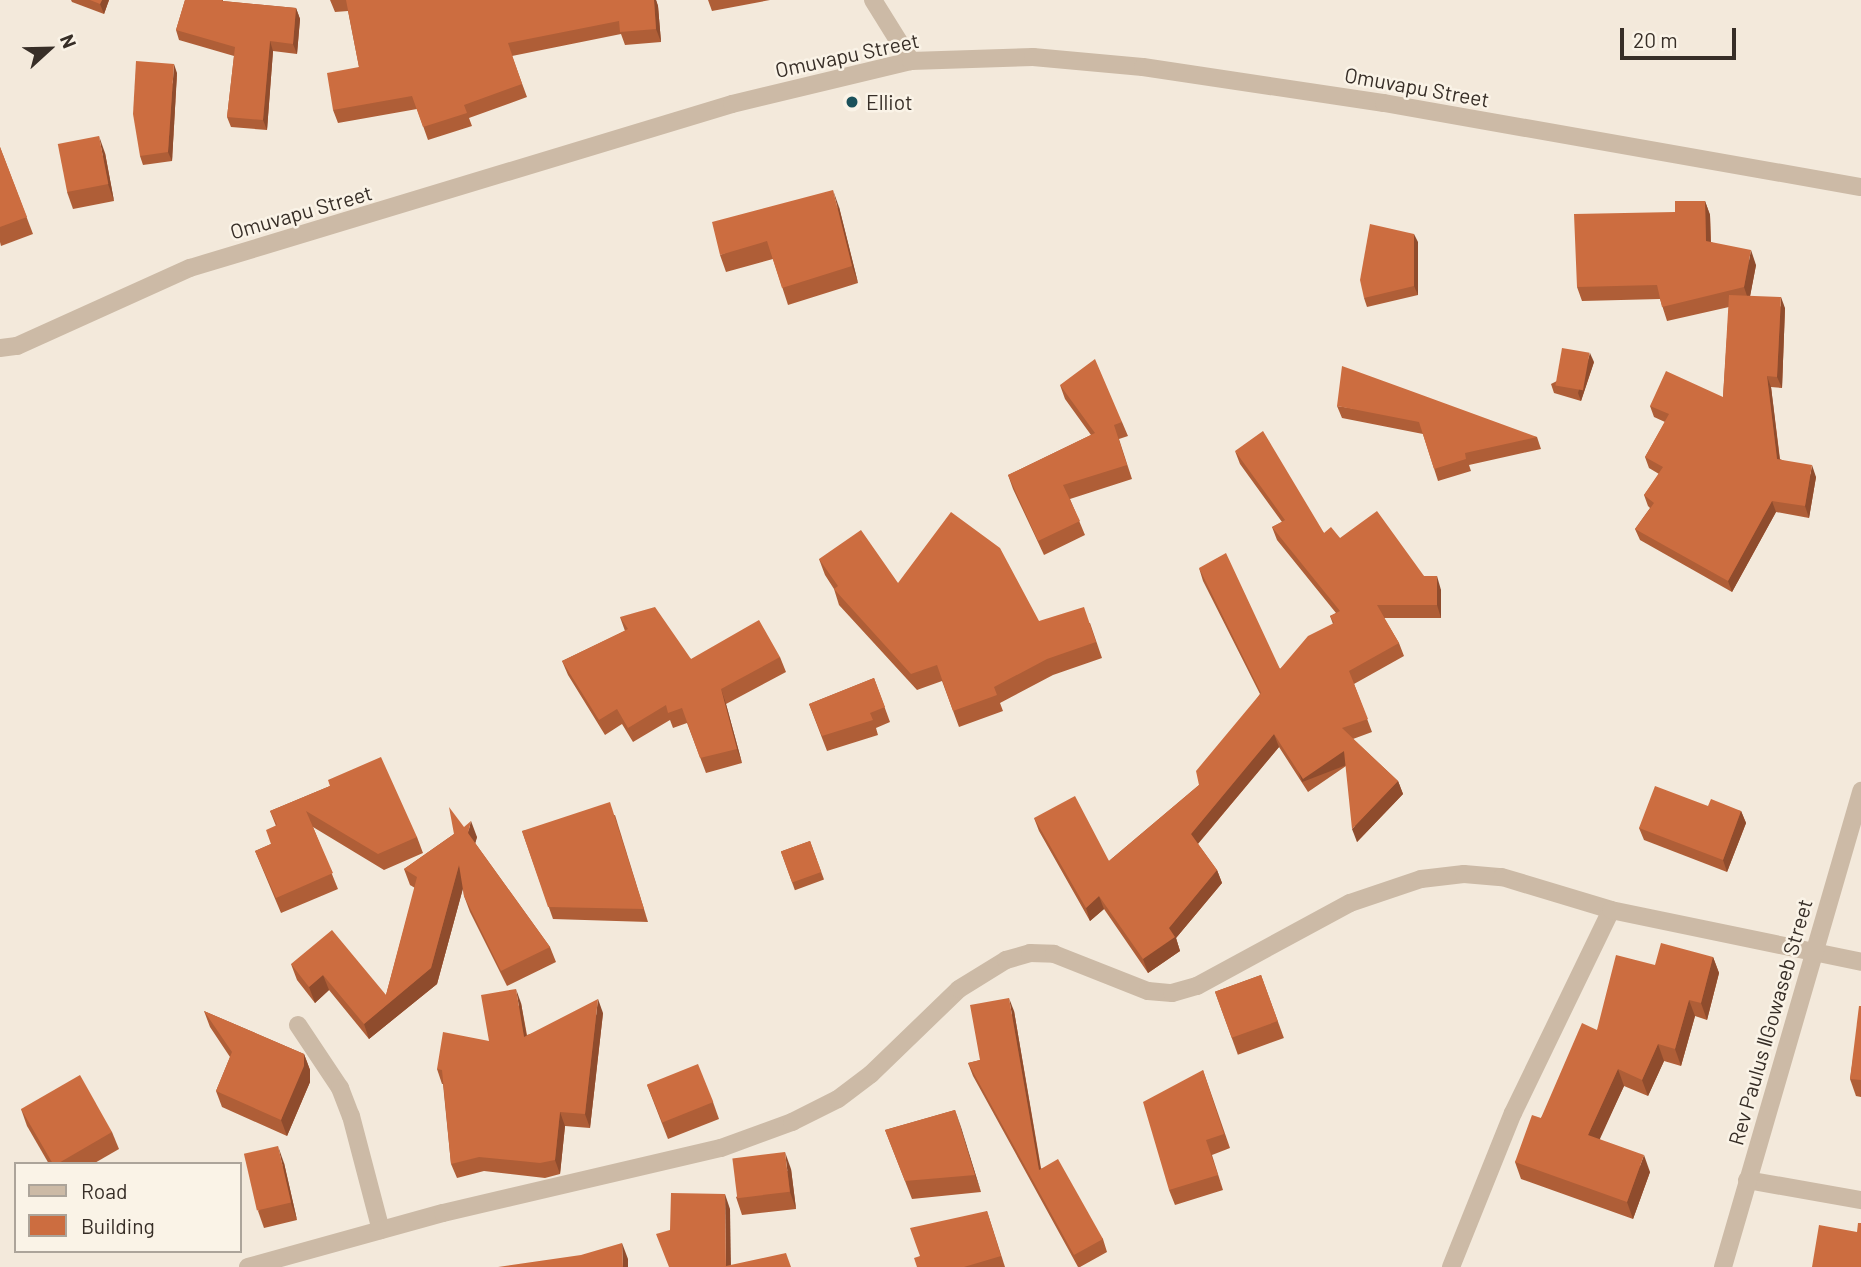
<!DOCTYPE html>
<html>
<head>
<meta charset="utf-8">
<style>
  body { margin:0 }
  #map { position:relative; width:1861px; height:1267px; overflow:hidden; background:#f3e9db; font-family:Barlow,sans-serif }
  div>[style] { position:absolute }
  .minor>* { height:18px; margin:-9px; padding:0 9px; transform-origin:9px; border-radius:9px; background:#ccbaa6 }
  .wall>* { inset:0; background:#af5e37; transform-origin:0 0 }
  .shaded-wall>* { inset:0; background:#8f4c2d; transform-origin:0 0 }
  .building>* { inset:0; background:#cc6d40; transform-origin:0 0 }
  .dots>* { width:19px; height:19px; translate:-50% -50%; box-sizing:border-box; border:4px solid #faf3e7; border-radius:50% }
  span { translate:-50% -50%; white-space:nowrap; text-align:center; line-height:1.15; -webkit-text-stroke:5px #faf3e7; paint-order:stroke }
  .street-label { font-size:21px; color:#372e27 }
  .poi-label { font-size:21px; color:#372e27 }
  .left { translate:0 -50%; text-align:left }
  .legend { position:absolute; left:14px; top:1162px; width:228px; height:91px; box-sizing:border-box; background:#faf3e7; border:2px solid #aca49a; margin:0; padding:9px 12px; list-style:none; font-size:21px; color:#372e27 }
  .legend li { display:flex; align-items:center; gap:14px; height:35px }
  .legend b { width:35px; border:2px solid #aca49a }
  .north { position:absolute; left:14px; top:14px; width:70px; height:70px; -webkit-text-stroke:5px #faf3e7; paint-order:stroke; rotate:68deg; font-size:19px; font-weight:700; line-height:28px; text-align:center; color:#372e27 }
  .north::after { content:''; display:block; margin:auto; width:24px; height:32px; background:#372e27; clip-path:polygon(50% 0,100% 100%,50% 72%,0 100%) }
  .scale { position:absolute; left:1620px; top:28px; width:116px; height:32px; box-sizing:border-box; border:4px solid #372e27; border-top:0; padding-left:9px; font-size:21px; line-height:24px; white-space:nowrap; color:#372e27; -webkit-text-stroke:5px #faf3e7; paint-order:stroke }
</style>
</head>
<body>
<div id="map">
  <div class="minor">
    <div style="left:873px;top:0;width:72px;rotate:58.1deg"></div>
    <div style="left:0;top:348px;width:17px;rotate:-7deg"></div>
    <div style="left:17px;top:346px;width:190px;rotate:-24.3deg"></div>
    <div style="left:190px;top:268px;width:566px;rotate:-16.83deg"></div>
    <div style="left:732px;top:104px;width:184px;rotate:-13.5deg"></div>
    <div style="left:911px;top:61px;width:122px;rotate:-1.9deg"></div>
    <div style="left:1033px;top:57px;width:110px;rotate:5.2deg"></div>
    <div style="left:1143px;top:67px;width:244px;rotate:8.5deg"></div>
    <div style="left:1384px;top:103px;width:484px;rotate:10deg"></div>
    <div style="left:298px;top:1025px;width:76px;rotate:56.3deg"></div>
    <div style="left:340px;top:1088px;width:30px;rotate:69deg"></div>
    <div style="left:351px;top:1116px;width:118px;rotate:75.3deg"></div>
    <div style="left:1747px;top:1180px;width:116px;rotate:10deg"></div>
    <div style="left:248px;top:1267px;width:202px;rotate:-15.5deg"></div>
    <div style="left:443px;top:1213px;width:285px;rotate:-13.2deg"></div>
    <div style="left:721px;top:1148px;width:76px;rotate:-20.1deg"></div>
    <div style="left:792px;top:1122px;width:51px;rotate:-26.6deg"></div>
    <div style="left:838px;top:1099px;width:41px;rotate:-37.1deg"></div>
    <div style="left:871px;top:1074px;width:122px;rotate:-44deg"></div>
    <div style="left:959px;top:989px;width:55px;rotate:-31.7deg"></div>
    <div style="left:1006px;top:960px;width:25px;rotate:-16deg"></div>
    <div style="left:1030px;top:953px;width:24px;rotate:2deg"></div>
    <div style="left:1054px;top:954px;width:101px;rotate:21.5deg"></div>
    <div style="left:1148px;top:991px;width:24px;rotate:5deg"></div>
    <div style="left:1172px;top:993px;width:26px;rotate:-16deg"></div>
    <div style="left:1197px;top:986px;width:174px;rotate:-28.5deg"></div>
    <div style="left:1350px;top:903px;width:75px;rotate:-18.7deg"></div>
    <div style="left:1421px;top:879px;width:43px;rotate:-6.6deg"></div>
    <div style="left:1464px;top:874px;width:38px;rotate:5deg"></div>
    <div style="left:1502px;top:877px;width:114px;rotate:16.8deg"></div>
    <div style="left:1451px;top:1267px;width:166px;rotate:-68.1deg"></div>
    <div style="left:1513px;top:1113px;width:225px;rotate:-64.2deg"></div>
    <div style="left:1611px;top:910px;width:255px;rotate:11.7deg"></div>
    <div style="left:1723px;top:1267px;width:496px;rotate:-73.8deg"></div>
  </div>
  <div class="wall">
    <div style="clip-path:polygon(71px 0,109px 0,104px 14px,72px 2px)"></div>
    <div style="clip-path:polygon(185px 0,223px 0,223px 1px,296px 8px,300px 19px,297px 54px,273px 51px,267px 130px,231px 127px,227px 117px,234px 56px,179px 40px,176px 30px)"></div>
    <div style="clip-path:polygon(330px 0,656px 0,658px 6px,661px 42px,625px 45px,621px 34px,512px 56px,527px 97px,469px 118px,472px 126px,428px 140px,417px 109px,338px 123px,333px 110px,359px 67px,348px 11px,335px 12px)"></div>
    <div style="clip-path:polygon(708px 0,770px 0,712px 11px)"></div>
    <div style="clip-path:polygon(177px 73px,172px 161px,143px 165px,140px 156px)"></div>
    <div style="clip-path:polygon(0 147px,33px 234px,1px 246px,0 242px)"></div>
    <div style="clip-path:polygon(105px 153px,114px 201px,73px 209px,67px 192px)"></div>
    <div style="clip-path:polygon(1705px 201px,1710px 215px,1711px 242px,1756px 265px,1750px 296px,1785px 308px,1782px 388px,1771px 387px,1780px 459px,1816px 477px,1809px 518px,1776px 512px,1732px 592px,1640px 540px,1635px 529px,1650px 508px,1648px 506px,1644px 495px,1659px 474px,1649px 468px,1645px 457px,1665px 422px,1654px 417px,1650px 406px,1723px 397px,1729px 307px,1667px 321px,1660px 299px,1582px 301px,1577px 287px,1675px 212px)"></div>
    <div style="clip-path:polygon(839px 207px,858px 283px,788px 305px,773px 259px,726px 272px,720px 255px)"></div>
    <div style="clip-path:polygon(1418px 242px,1418px 295px,1367px 307px,1364px 298px)"></div>
    <div style="clip-path:polygon(1594px 362px,1581px 401px,1554px 393px,1551px 384px)"></div>
    <div style="clip-path:polygon(1060px 385px,1122px 422px,1128px 436px,1119px 439px,1132px 479px,1070px 499px,1085px 535px,1044px 555px,1013px 489px,1008px 475px,1091px 435px,1065px 399px)"></div>
    <div style="clip-path:polygon(1337px 406px,1537px 437px,1541px 449px,1469px 465px,1471px 471px,1438px 481px,1423px 434px,1342px 418px)"></div>
    <div style="clip-path:polygon(1235px 451px,1324px 533px,1340px 538px,1424px 576px,1441px 590px,1441px 618px,1384px 618px,1399px 643px,1404px 656px,1354px 684px,1372px 732px,1353px 739px,1398px 781px,1403px 794px,1357px 842px,1346px 766px,1308px 792px,1279px 747px,1198px 844px,1217px 870px,1222px 883px,1176px 938px,1180px 951px,1148px 973px,1104px 909px,1090px 921px,1039px 831px,1034px 818px,1109px 861px,1199px 785px,1260px 694px,1203px 581px,1199px 568px,1280px 669px,1333px 624px,1330px 616px,1336px 613px,1277px 540px,1272px 527px,1282px 522px,1240px 464px)"></div>
    <div style="clip-path:polygon(819px 559px,898px 583px,1039px 621px,1090px 623px,1102px 658px,1053px 675px,1000px 703px,1003px 711px,959px 727px,942px 681px,917px 690px,839px 605px,834px 589px,825px 575px)"></div>
    <div style="clip-path:polygon(620px 617px,691px 659px,780px 657px,786px 672px,726px 704px,742px 763px,706px 773px,687px 723px,673px 728px,670px 720px,633px 742px,622px 724px,605px 735px,568px 675px,562px 661px,625px 631px)"></div>
    <div style="clip-path:polygon(874px 678px,890px 722px,876px 728px,878px 735px,827px 751px,809px 704px)"></div>
    <div style="clip-path:polygon(330px 786px,417px 837px,423px 853px,384px 870px,313px 827px,338px 889px,281px 913px,255px 851px,271px 844px,276px 826px,270px 811px)"></div>
    <div style="clip-path:polygon(1708px 806px,1741px 811px,1746px 823px,1727px 872px,1644px 840px,1639px 828px)"></div>
    <div style="clip-path:polygon(615px 815px,648px 922px,553px 919px,522px 831px)"></div>
    <div style="clip-path:polygon(464px 827px,477px 837px,475px 843px,550px 947px,556px 962px,507px 986px,470px 912px,464px 896px,463px 888px,437px 984px,369px 1039px,329px 990px,315px 1003px,297px 980px,291px 964px,386px 995px,415px 888px,410px 885px,404px 869px)"></div>
    <div style="left:810px;top:841px;width:41px;height:31px;rotate:70deg"></div>
    <div style="clip-path:polygon(1713px 957px,1719px 973px,1707px 1020px,1695px 1016px,1681px 1066px,1664px 1061px,1648px 1096px,1624px 1086px,1599px 1139px,1650px 1172px,1633px 1219px,1521px 1179px,1515px 1162px,1541px 1118px,1597px 1030px,1655px 965px)"></div>
    <div style="left:1261px;top:975px;width:67px;height:49px;rotate:70deg"></div>
    <div style="clip-path:polygon(521px 1003px,527px 1035px,603px 1013px,590px 1128px,565px 1126px,560px 1174px,545px 1178px,484px 1171px,457px 1178px,451px 1164px,443px 1084px,442px 1084px,437px 1069px,489px 1041px)"></div>
    <div style="clip-path:polygon(1861px 1006px,1861px 1097px,1856px 1096px,1850px 1079px)"></div>
    <div style="clip-path:polygon(204px 1011px,304px 1054px,310px 1070px,310px 1082px,287px 1136px,222px 1107px,216px 1091px,230px 1057px,210px 1027px)"></div>
    <div style="clip-path:polygon(1014px 1011px,1041px 1168px,1103px 1239px,1107px 1252px,1080px 1267px,1078px 1267px,973px 1076px,968px 1063px,980px 1060px)"></div>
    <div style="clip-path:polygon(1203px 1070px,1230px 1148px,1212px 1155px,1223px 1190px,1175px 1205px,1169px 1190px)"></div>
    <div style="clip-path:polygon(647px 1085px,713px 1102px,719px 1119px,668px 1139px)"></div>
    <div style="clip-path:polygon(21px 1109px,112px 1132px,119px 1149px,93px 1164px,49px 1164px,27px 1126px)"></div>
    <div style="clip-path:polygon(955px 1110px,981px 1192px,912px 1199px,885px 1130px)"></div>
    <div style="clip-path:polygon(284px 1163px,297px 1220px,264px 1228px,258px 1211px)"></div>
    <div style="clip-path:polygon(791px 1169px,796px 1209px,742px 1215px,736px 1197px)"></div>
    <div style="clip-path:polygon(987px 1211px,1005px 1267px,917px 1267px,920px 1256px)"></div>
  </div>
  <div class="shaded-wall">
    <div style="clip-path:polygon(102px 0,109px 0,104px 14px,100px 4px)"></div>
    <div style="clip-path:polygon(654px 0,656px 0,658px 6px,661px 42px,656px 29px)"></div>
    <div style="clip-path:polygon(296px 8px,300px 19px,297px 54px,293px 44px)"></div>
    <div style="clip-path:polygon(270px 41px,273px 51px,267px 130px,263px 120px)"></div>
    <div style="clip-path:polygon(174px 64px,177px 73px,172px 161px,168px 152px)"></div>
    <div style="clip-path:polygon(99px 136px,105px 153px,114px 201px,108px 184px)"></div>
    <div style="clip-path:polygon(833px 190px,839px 207px,858px 283px,852px 266px)"></div>
    <div style="clip-path:polygon(1705px 201px,1710px 215px,1711px 256px,1706px 241px)"></div>
    <div style="clip-path:polygon(1414px 234px,1418px 242px,1418px 295px,1414px 286px)"></div>
    <div style="clip-path:polygon(1751px 250px,1756px 265px,1749px 302px,1744px 287px)"></div>
    <div style="clip-path:polygon(1781px 297px,1785px 308px,1782px 388px,1777px 377px)"></div>
    <div style="clip-path:polygon(1590px 353px,1594px 362px,1581px 401px,1578px 393px)"></div>
    <div style="clip-path:polygon(1767px 376px,1771px 387px,1781px 470px,1777px 459px)"></div>
    <div style="clip-path:polygon(1812px 465px,1816px 477px,1809px 518px,1805px 506px)"></div>
    <div style="clip-path:polygon(1772px 501px,1776px 512px,1732px 592px,1728px 581px)"></div>
    <div style="clip-path:polygon(1437px 576px,1441px 590px,1441px 618px,1437px 605px)"></div>
    <div style="clip-path:polygon(721px 689px,726px 704px,742px 763px,737px 749px)"></div>
    <div style="clip-path:polygon(1274px 734px,1279px 747px,1195px 847px,1191px 834px)"></div>
    <div style="left:1344px;top:751px;width:14px;height:50px;rotate:69deg"></div>
    <div style="clip-path:polygon(1398px 781px,1403px 794px,1357px 842px,1352px 829px)"></div>
    <div style="clip-path:polygon(1741px 811px,1746px 823px,1727px 872px,1723px 860px)"></div>
    <div style="clip-path:polygon(471px 821px,477px 837px,474px 848px,468px 833px)"></div>
    <div style="clip-path:polygon(459px 865px,465px 881px,437px 984px,369px 1039px,364px 1024px,431px 968px)"></div>
    <div style="clip-path:polygon(1217px 870px,1222px 883px,1176px 938px,1180px 951px,1148px 973px,1143px 959px)"></div>
    <div style="clip-path:polygon(1099px 896px,1104px 909px,1090px 921px,1086px 908px)"></div>
    <div style="clip-path:polygon(1713px 957px,1719px 973px,1707px 1020px,1701px 1003px)"></div>
    <div style="clip-path:polygon(323px 975px,329px 990px,315px 1003px,309px 987px)"></div>
    <div style="clip-path:polygon(516px 989px,521px 1003px,529px 1051px,524px 1037px)"></div>
    <div style="clip-path:polygon(1009px 998px,1014px 1011px,1043px 1183px,1039px 1170px)"></div>
    <div style="clip-path:polygon(598px 999px,603px 1013px,590px 1128px,585px 1114px)"></div>
    <div style="clip-path:polygon(1689px 1000px,1695px 1016px,1681px 1066px,1675px 1049px)"></div>
    <div style="clip-path:polygon(1658px 1044px,1664px 1061px,1648px 1096px,1642px 1080px)"></div>
    <div style="clip-path:polygon(304px 1054px,310px 1070px,310px 1082px,287px 1136px,281px 1120px)"></div>
    <div style="clip-path:polygon(1618px 1069px,1624px 1086px,1594px 1152px,1588px 1135px)"></div>
    <div style="clip-path:polygon(955px 1110px,961px 1127px,981px 1192px,975px 1175px)"></div>
    <div style="clip-path:polygon(560px 1112px,565px 1126px,560px 1174px,555px 1160px)"></div>
    <div style="clip-path:polygon(278px 1146px,284px 1163px,297px 1220px,291px 1203px)"></div>
    <div style="clip-path:polygon(785px 1152px,791px 1169px,796px 1209px,790px 1192px)"></div>
    <div style="clip-path:polygon(1644px 1155px,1650px 1172px,1633px 1219px,1627px 1202px)"></div>
    <div style="clip-path:polygon(725px 1194px,730px 1209px,731px 1267px,726px 1267px)"></div>
    <div style="clip-path:polygon(622px 1243px,628px 1259px,628px 1267px,623px 1267px)"></div>
  </div>
  <div class="building">
    <div style="clip-path:polygon(90px 0,102px 0,100px 4px)"></div>
    <div style="clip-path:polygon(185px 0,222px 0,222px 1px,296px 8px,293px 44px,270px 41px,263px 120px,227px 117px,235px 47px,176px 30px)"></div>
    <div style="clip-path:polygon(346px 0,654px 0,656px 29px,620px 32px,619px 21px,508px 43px,522px 84px,464px 105px,467px 113px,423px 127px,412px 96px,333px 110px,327px 73px,359px 67px)"></div>
    <div style="clip-path:polygon(136px 61px,174px 64px,168px 152px,140px 156px,133px 114px)"></div>
    <div style="left:99px;top:136px;width:49px;height:42px;rotate:79deg"></div>
    <div style="clip-path:polygon(0 147px,27px 217px,0 227px)"></div>
    <div style="clip-path:polygon(833px 190px,852px 266px,782px 288px,767px 241px,720px 255px,712px 222px)"></div>
    <div style="clip-path:polygon(1675px 201px,1705px 201px,1706px 241px,1751px 250px,1744px 287px,1662px 307px,1657px 285px,1577px 287px,1574px 214px,1675px 212px)"></div>
    <div style="clip-path:polygon(1370px 224px,1414px 234px,1414px 286px,1364px 298px,1360px 280px)"></div>
    <div style="clip-path:polygon(1729px 295px,1781px 297px,1777px 377px,1767px 376px,1777px 459px,1812px 465px,1805px 506px,1772px 501px,1728px 581px,1635px 529px,1654px 503px,1644px 495px,1663px 467px,1645px 457px,1669px 414px,1650px 406px,1666px 371px,1723px 397px)"></div>
    <div style="left:1562px;top:348px;width:28px;height:38px;rotate:10deg"></div>
    <div style="clip-path:polygon(1095px 359px,1122px 422px,1114px 425px,1127px 465px,1063px 485px,1080px 521px,1038px 541px,1008px 475px,1099px 431px,1095px 433px,1060px 385px)"></div>
    <div style="clip-path:polygon(1342px 366px,1411px 391px,1537px 437px,1465px 453px,1466px 459px,1434px 469px,1419px 422px,1337px 406px)"></div>
    <div style="clip-path:polygon(1263px 431px,1324px 533px,1331px 527px,1340px 538px,1377px 511px,1424px 576px,1437px 576px,1437px 605px,1377px 605px,1399px 643px,1349px 671px,1368px 719px,1342px 728px,1398px 781px,1352px 829px,1344px 751px,1303px 779px,1274px 734px,1191px 834px,1217px 870px,1169px 928px,1175px 937px,1143px 959px,1099px 896px,1086px 908px,1034px 818px,1075px 796px,1109px 861px,1199px 785px,1196px 771px,1261px 693px,1199px 568px,1226px 553px,1280px 669px,1308px 636px,1334px 623px,1330px 616px,1340px 611px,1272px 527px,1285px 520px,1235px 451px)"></div>
    <div style="clip-path:polygon(951px 512px,1000px 548px,1039px 621px,1084px 607px,1096px 642px,1047px 659px,994px 687px,997px 695px,953px 711px,937px 665px,911px 674px,834px 589px,838px 586px,819px 559px,861px 530px,898px 583px)"></div>
    <div style="clip-path:polygon(655px 607px,691px 659px,759px 620px,780px 657px,721px 689px,737px 749px,700px 758px,682px 708px,668px 713px,666px 705px,628px 728px,617px 709px,599px 720px,562px 661px,628px 629px,620px 617px)"></div>
    <div style="clip-path:polygon(874px 678px,885px 707px,870px 713px,873px 720px,822px 736px,809px 704px)"></div>
    <div style="clip-path:polygon(381px 757px,417px 837px,378px 854px,306px 811px,333px 873px,276px 898px,255px 851px,271px 844px,266px 830px,277px 825px,270px 811px,330px 786px,328px 780px)"></div>
    <div style="clip-path:polygon(1655px 786px,1708px 806px,1711px 799px,1741px 811px,1723px 860px,1639px 828px)"></div>
    <div style="clip-path:polygon(610px 802px,644px 909px,548px 907px,522px 831px)"></div>
    <div style="clip-path:polygon(449px 807px,464px 827px,471px 821px,468px 833px,550px 947px,501px 971px,464px 896px,459px 865px,431px 968px,364px 1024px,323px 975px,309px 987px,291px 964px,332px 930px,386px 995px,417px 877px,404px 869px,454px 834px)"></div>
    <div style="left:810px;top:841px;width:33px;height:31px;rotate:70deg"></div>
    <div style="clip-path:polygon(1661px 943px,1713px 957px,1701px 1003px,1689px 1000px,1675px 1049px,1658px 1044px,1642px 1080px,1618px 1069px,1588px 1135px,1644px 1155px,1627px 1202px,1515px 1162px,1532px 1115px,1541px 1118px,1582px 1023px,1597px 1030px,1616px 955px,1655px 965px)"></div>
    <div style="left:1261px;top:975px;width:49px;height:49px;rotate:70deg"></div>
    <div style="clip-path:polygon(516px 989px,524px 1037px,598px 999px,585px 1114px,560px 1112px,555px 1160px,540px 1163px,479px 1157px,451px 1164px,442px 1070px,437px 1069px,443px 1032px,489px 1041px,481px 995px)"></div>
    <div style="clip-path:polygon(1009px 998px,1039px 1170px,1058px 1159px,1103px 1239px,1074px 1255px,968px 1063px,980px 1060px,970px 1005px)"></div>
    <div style="clip-path:polygon(1859px 1006px,1861px 1006px,1861px 1080px,1850px 1079px)"></div>
    <div style="clip-path:polygon(204px 1011px,304px 1054px,304px 1066px,281px 1120px,216px 1091px,232px 1052px)"></div>
    <div style="left:698px;top:1064px;width:41px;height:55px;rotate:68deg"></div>
    <div style="clip-path:polygon(1203px 1070px,1224px 1134px,1206px 1140px,1218px 1175px,1169px 1190px,1143px 1102px)"></div>
    <div style="clip-path:polygon(80px 1075px,112px 1132px,57px 1164px,53px 1164px,21px 1109px)"></div>
    <div style="clip-path:polygon(955px 1110px,975px 1175px,905px 1181px,885px 1130px)"></div>
    <div style="left:278px;top:1146px;width:58px;height:35px;rotate:77deg"></div>
    <div style="left:785px;top:1152px;width:40px;height:53px;rotate:83deg"></div>
    <div style="clip-path:polygon(671px 1193px,725px 1194px,726px 1266px,786px 1253px,791px 1267px,669px 1267px,656px 1234px,670px 1230px)"></div>
    <div style="clip-path:polygon(987px 1211px,1001px 1256px,964px 1267px,917px 1267px,914px 1258px,920px 1256px,910px 1228px)"></div>
    <div style="clip-path:polygon(1858px 1223px,1861px 1223px,1861px 1267px,1812px 1267px,1819px 1225px,1857px 1232px)"></div>
    <div style="clip-path:polygon(622px 1243px,623px 1267px,498px 1267px,581px 1255px)"></div>
  </div>
  <div class="dots">
    <div style="left:852px;top:102px;background:#1b515b"></div>
  </div>
  <div class="street-label">
    <span style="left:847px;top:55px;rotate:-12deg">Omuvapu Street</span>
    <span style="left:1417px;top:87px;rotate:10deg">Omuvapu Street</span>
    <span style="left:301px;top:212px;rotate:-16deg">Omuvapu Street</span>
    <span style="left:1770px;top:1022px;rotate:-74deg">Rev Paulus ǁGowaseb Street</span>
  </div>
  <div class="poi-label">
    <span class="left" style="left:866px;top:102px">Elliot</span>
  </div>
  <ul class="legend">
  <li><b style="height:9px;background:#ccbaa6"></b>Road</li>
  <li><b style="height:19px;background:#cc6d40"></b>Building</li>
  </ul>
  <div class="north">N</div>
  <div class="scale">20 m</div>
</div>
</body>
</html>
